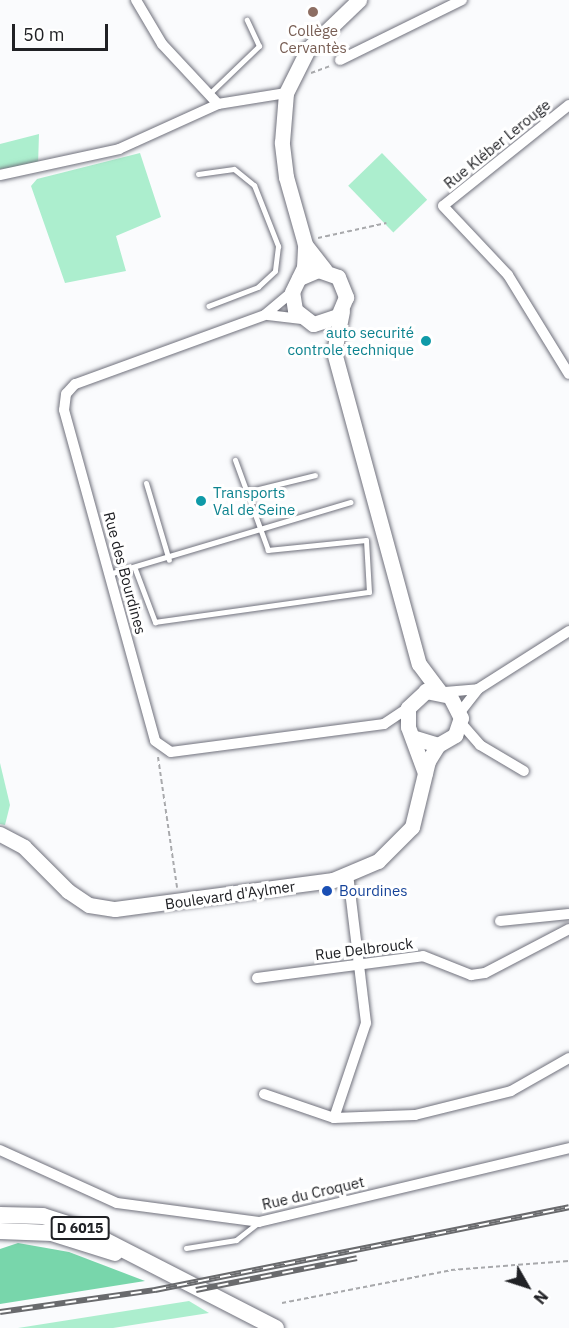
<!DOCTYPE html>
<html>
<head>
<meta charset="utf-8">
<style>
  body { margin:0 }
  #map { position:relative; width:569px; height:1328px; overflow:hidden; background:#fafbfd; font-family:"IBM Plex Sans",sans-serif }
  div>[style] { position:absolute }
  .green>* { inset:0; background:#aceece; transform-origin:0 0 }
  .forest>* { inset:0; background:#78d6ab }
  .path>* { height:2px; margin-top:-1px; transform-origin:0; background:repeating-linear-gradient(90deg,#a8a9ac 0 4.5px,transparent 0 7.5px) }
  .roads { filter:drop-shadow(0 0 2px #70717c) drop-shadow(0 0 2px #70717c) }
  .lane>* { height:5px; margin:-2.5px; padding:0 2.5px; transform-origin:2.5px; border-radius:2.5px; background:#fff }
  .street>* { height:10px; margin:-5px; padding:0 5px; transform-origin:5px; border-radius:5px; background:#fff }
  .secondary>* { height:15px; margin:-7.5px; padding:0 7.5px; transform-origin:7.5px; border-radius:7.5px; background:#fff }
  .primary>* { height:16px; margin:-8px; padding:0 8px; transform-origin:8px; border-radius:8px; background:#fff }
  .rail>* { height:6px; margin-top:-3px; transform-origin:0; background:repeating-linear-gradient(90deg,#fff 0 11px,#696a6d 0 22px); box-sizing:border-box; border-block:2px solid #696a6d }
  .dots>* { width:16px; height:16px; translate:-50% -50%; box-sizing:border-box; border:3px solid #fff; border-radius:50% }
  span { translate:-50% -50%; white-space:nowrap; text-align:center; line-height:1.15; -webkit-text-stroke:6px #fff; paint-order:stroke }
  .shield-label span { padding:2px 4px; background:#fff; border:2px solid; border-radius:4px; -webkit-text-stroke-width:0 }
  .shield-label { font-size:14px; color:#202125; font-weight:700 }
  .education-label { font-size:15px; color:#785e54 }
  .street-label { font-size:15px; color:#202125 }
  .culture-label { font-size:15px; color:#0d838f }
  .right { translate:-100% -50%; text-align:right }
  .left { translate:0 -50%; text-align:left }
  .transit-label { font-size:15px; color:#164399 }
  .north { position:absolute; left:497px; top:1256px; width:60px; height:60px; -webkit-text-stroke:4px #fff; paint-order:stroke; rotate:129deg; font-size:16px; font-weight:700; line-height:24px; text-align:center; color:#202125 }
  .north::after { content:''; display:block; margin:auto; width:21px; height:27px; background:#202125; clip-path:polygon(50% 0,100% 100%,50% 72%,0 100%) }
  .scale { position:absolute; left:12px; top:24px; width:96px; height:27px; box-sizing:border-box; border:3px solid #202125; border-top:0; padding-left:8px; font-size:18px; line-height:21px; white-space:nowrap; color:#202125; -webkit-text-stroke:4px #fff; paint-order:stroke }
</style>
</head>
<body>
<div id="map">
  <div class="green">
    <div style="clip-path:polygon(39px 134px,38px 165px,0 169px,0 144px)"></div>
    <div style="clip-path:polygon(140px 153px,161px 217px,116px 236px,126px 271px,65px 283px,31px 186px,37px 179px)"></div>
    <div style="left:382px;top:153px;width:65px;height:47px;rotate:46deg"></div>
    <div style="clip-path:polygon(0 763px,10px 805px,5px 825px,0 824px)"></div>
    <div style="clip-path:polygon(189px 1301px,209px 1313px,113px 1328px,18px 1328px)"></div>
  </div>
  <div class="forest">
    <div style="clip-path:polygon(18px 1243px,69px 1252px,145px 1281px,0 1304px,0 1249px)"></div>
  </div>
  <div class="path">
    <div style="left:311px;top:73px;width:20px;rotate:-20deg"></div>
    <div style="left:318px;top:238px;width:70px;rotate:-12.4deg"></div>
    <div style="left:158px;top:757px;width:132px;rotate:81.7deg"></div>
    <div style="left:282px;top:1303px;width:172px;rotate:-11deg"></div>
    <div style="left:451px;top:1270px;width:118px;rotate:-4.4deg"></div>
  </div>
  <div class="roads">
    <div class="lane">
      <div style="left:208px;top:95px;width:71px;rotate:-43.9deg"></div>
      <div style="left:259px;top:46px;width:29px;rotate:-115deg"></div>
      <div style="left:198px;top:174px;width:36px;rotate:-8deg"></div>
      <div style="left:234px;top:169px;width:26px;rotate:39deg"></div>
      <div style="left:254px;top:185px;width:66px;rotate:68.5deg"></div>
      <div style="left:278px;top:246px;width:25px;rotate:97deg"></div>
      <div style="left:275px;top:271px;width:23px;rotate:137deg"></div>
      <div style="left:258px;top:287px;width:53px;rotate:159.2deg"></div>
      <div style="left:146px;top:483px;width:80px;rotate:73.4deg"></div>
      <div style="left:246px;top:492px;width:71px;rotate:-13.8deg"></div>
      <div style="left:135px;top:569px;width:57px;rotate:69.3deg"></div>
      <div style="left:155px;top:622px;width:216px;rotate:-8deg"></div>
      <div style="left:369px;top:592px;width:52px;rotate:-93.3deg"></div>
      <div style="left:366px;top:540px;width:99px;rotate:174.2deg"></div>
      <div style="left:268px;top:550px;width:96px;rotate:-110.1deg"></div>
      <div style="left:109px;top:574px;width:252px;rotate:-16.6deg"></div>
      <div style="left:186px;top:1248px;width:51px;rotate:-9.1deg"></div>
      <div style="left:236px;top:1240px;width:28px;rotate:-38deg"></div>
    </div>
    <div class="street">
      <div style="left:136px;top:0;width:51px;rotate:59.4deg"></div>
      <div style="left:162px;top:44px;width:82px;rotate:47deg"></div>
      <div style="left:340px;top:60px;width:136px;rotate:-26.2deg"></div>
      <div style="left:569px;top:105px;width:161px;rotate:141.3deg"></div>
      <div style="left:443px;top:206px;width:95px;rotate:46.7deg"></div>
      <div style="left:508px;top:275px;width:116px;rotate:58.4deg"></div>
      <div style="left:0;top:175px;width:122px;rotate:-12.3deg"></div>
      <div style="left:119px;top:149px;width:109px;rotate:-24.4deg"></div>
      <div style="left:218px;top:104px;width:69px;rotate:-9.2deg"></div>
      <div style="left:292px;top:292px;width:35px;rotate:140deg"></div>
      <div style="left:265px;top:315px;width:202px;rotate:160deg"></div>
      <div style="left:75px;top:384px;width:13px;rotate:132deg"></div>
      <div style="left:66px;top:394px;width:16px;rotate:97deg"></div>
      <div style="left:64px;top:410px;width:343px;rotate:74.6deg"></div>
      <div style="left:155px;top:741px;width:19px;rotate:35deg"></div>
      <div style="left:171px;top:752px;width:215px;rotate:-7.5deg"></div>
      <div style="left:384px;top:724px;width:29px;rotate:-34deg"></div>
      <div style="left:268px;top:315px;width:34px;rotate:7deg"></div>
      <div style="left:445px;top:692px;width:33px;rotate:-5deg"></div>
      <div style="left:478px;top:689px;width:108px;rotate:-32.5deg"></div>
      <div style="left:461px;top:711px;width:28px;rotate:-52deg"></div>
      <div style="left:461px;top:723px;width:29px;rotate:49deg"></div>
      <div style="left:480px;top:745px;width:51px;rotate:30.6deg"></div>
      <div style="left:500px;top:921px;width:69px;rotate:-5.8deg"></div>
      <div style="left:257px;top:978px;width:167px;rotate:-7.5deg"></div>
      <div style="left:423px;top:956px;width:52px;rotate:21.6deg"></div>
      <div style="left:471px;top:975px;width:14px;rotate:-8deg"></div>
      <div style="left:485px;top:973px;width:95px;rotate:-27.6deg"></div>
      <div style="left:264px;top:1094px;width:74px;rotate:18.9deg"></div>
      <div style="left:334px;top:1118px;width:81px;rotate:-2.1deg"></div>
      <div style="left:415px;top:1115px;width:99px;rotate:-14deg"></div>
      <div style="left:511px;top:1091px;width:67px;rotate:-29.6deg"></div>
      <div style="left:334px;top:1118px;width:100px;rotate:-71.4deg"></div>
      <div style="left:366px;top:1023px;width:149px;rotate:-96.9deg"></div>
      <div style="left:0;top:1150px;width:128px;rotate:24.4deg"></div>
      <div style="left:117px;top:1203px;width:143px;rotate:7.6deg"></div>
      <div style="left:259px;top:1222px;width:319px;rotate:-13.4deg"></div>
    </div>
    <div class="secondary">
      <div style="left:325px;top:270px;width:33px;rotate:-128deg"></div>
      <div style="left:305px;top:244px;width:70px;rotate:-105.8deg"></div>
      <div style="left:286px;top:177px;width:35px;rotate:-97deg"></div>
      <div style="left:282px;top:142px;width:49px;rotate:-85.3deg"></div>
      <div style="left:286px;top:93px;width:49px;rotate:-63.4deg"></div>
      <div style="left:308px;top:49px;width:71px;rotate:-43.9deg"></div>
      <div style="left:299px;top:278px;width:21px;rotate:-23deg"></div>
      <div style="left:318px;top:270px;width:21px;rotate:19deg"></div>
      <div style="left:338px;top:277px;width:22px;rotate:68deg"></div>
      <div style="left:346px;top:297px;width:21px;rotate:113deg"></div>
      <div style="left:338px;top:316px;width:26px;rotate:162deg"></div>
      <div style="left:313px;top:324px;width:23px;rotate:-142deg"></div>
      <div style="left:295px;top:310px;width:18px;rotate:-99deg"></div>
      <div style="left:292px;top:292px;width:28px;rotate:-64deg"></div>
      <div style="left:304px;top:267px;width:20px;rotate:-87deg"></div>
      <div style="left:342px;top:311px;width:42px;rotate:101deg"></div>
      <div style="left:334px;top:352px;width:323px;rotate:74.8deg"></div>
      <div style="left:419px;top:664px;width:34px;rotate:53deg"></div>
      <div style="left:415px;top:738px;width:24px;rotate:17deg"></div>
      <div style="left:438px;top:745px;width:20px;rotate:-30deg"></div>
      <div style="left:455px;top:735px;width:18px;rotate:-71deg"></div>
      <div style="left:461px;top:718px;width:25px;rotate:-117deg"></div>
      <div style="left:450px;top:696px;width:25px;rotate:-168deg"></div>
      <div style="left:426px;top:691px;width:25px;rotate:137deg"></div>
      <div style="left:408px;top:708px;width:19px;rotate:90deg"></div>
      <div style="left:408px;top:727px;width:49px;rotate:69.7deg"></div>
      <div style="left:0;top:834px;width:27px;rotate:28deg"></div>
      <div style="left:24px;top:847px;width:62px;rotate:45deg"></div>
      <div style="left:68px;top:891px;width:25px;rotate:34deg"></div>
      <div style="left:89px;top:905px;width:26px;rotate:9deg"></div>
      <div style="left:115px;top:909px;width:220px;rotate:-7.6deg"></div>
      <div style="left:333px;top:880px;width:49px;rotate:-22.9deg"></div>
      <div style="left:378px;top:861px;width:48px;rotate:-45deg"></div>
      <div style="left:412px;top:827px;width:68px;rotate:-76.4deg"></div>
      <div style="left:428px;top:761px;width:19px;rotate:-58deg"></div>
    </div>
    <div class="primary">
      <div style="left:0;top:1215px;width:43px;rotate:1.3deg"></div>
      <div style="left:43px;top:1216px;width:42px;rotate:18deg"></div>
      <div style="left:83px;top:1229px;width:217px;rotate:27.2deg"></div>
      <div style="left:0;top:1231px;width:52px;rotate:2.2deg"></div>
      <div style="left:52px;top:1233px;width:66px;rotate:17.6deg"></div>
    </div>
  </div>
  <div class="rail">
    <div style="left:196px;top:1290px;width:164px;rotate:-11.2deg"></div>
    <div style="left:0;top:1312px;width:157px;rotate:-8.1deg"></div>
    <div style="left:155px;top:1290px;width:422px;rotate:-11.3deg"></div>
  </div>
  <div class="dots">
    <div style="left:313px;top:12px;background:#8d6e63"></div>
    <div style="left:426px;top:341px;background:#0f9aa8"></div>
    <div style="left:201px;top:501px;background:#0f9aa8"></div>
    <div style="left:327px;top:891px;background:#1a4fb4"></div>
  </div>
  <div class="shield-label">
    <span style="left:80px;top:1228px">D 6015</span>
  </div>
  <div class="education-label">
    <span style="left:313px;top:39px">Collège<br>Cervantès</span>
  </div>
  <div class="street-label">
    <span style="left:497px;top:144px;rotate:-39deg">Rue Kléber Lerouge</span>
    <span style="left:125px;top:573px;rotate:75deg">Rue des Bourdines</span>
    <span style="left:230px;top:895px;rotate:-8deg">Boulevard d'Aylmer</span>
    <span style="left:364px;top:949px;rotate:-7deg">Rue Delbrouck</span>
    <span style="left:313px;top:1193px;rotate:-13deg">Rue du Croquet</span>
  </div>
  <div class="culture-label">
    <span class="right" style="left:414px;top:341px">auto securité<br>controle technique</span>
    <span class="left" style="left:213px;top:501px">Transports<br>Val de Seine</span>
  </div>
  <div class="transit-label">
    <span class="left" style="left:339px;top:891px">Bourdines</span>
  </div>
  <div class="north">N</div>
  <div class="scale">50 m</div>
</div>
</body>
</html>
